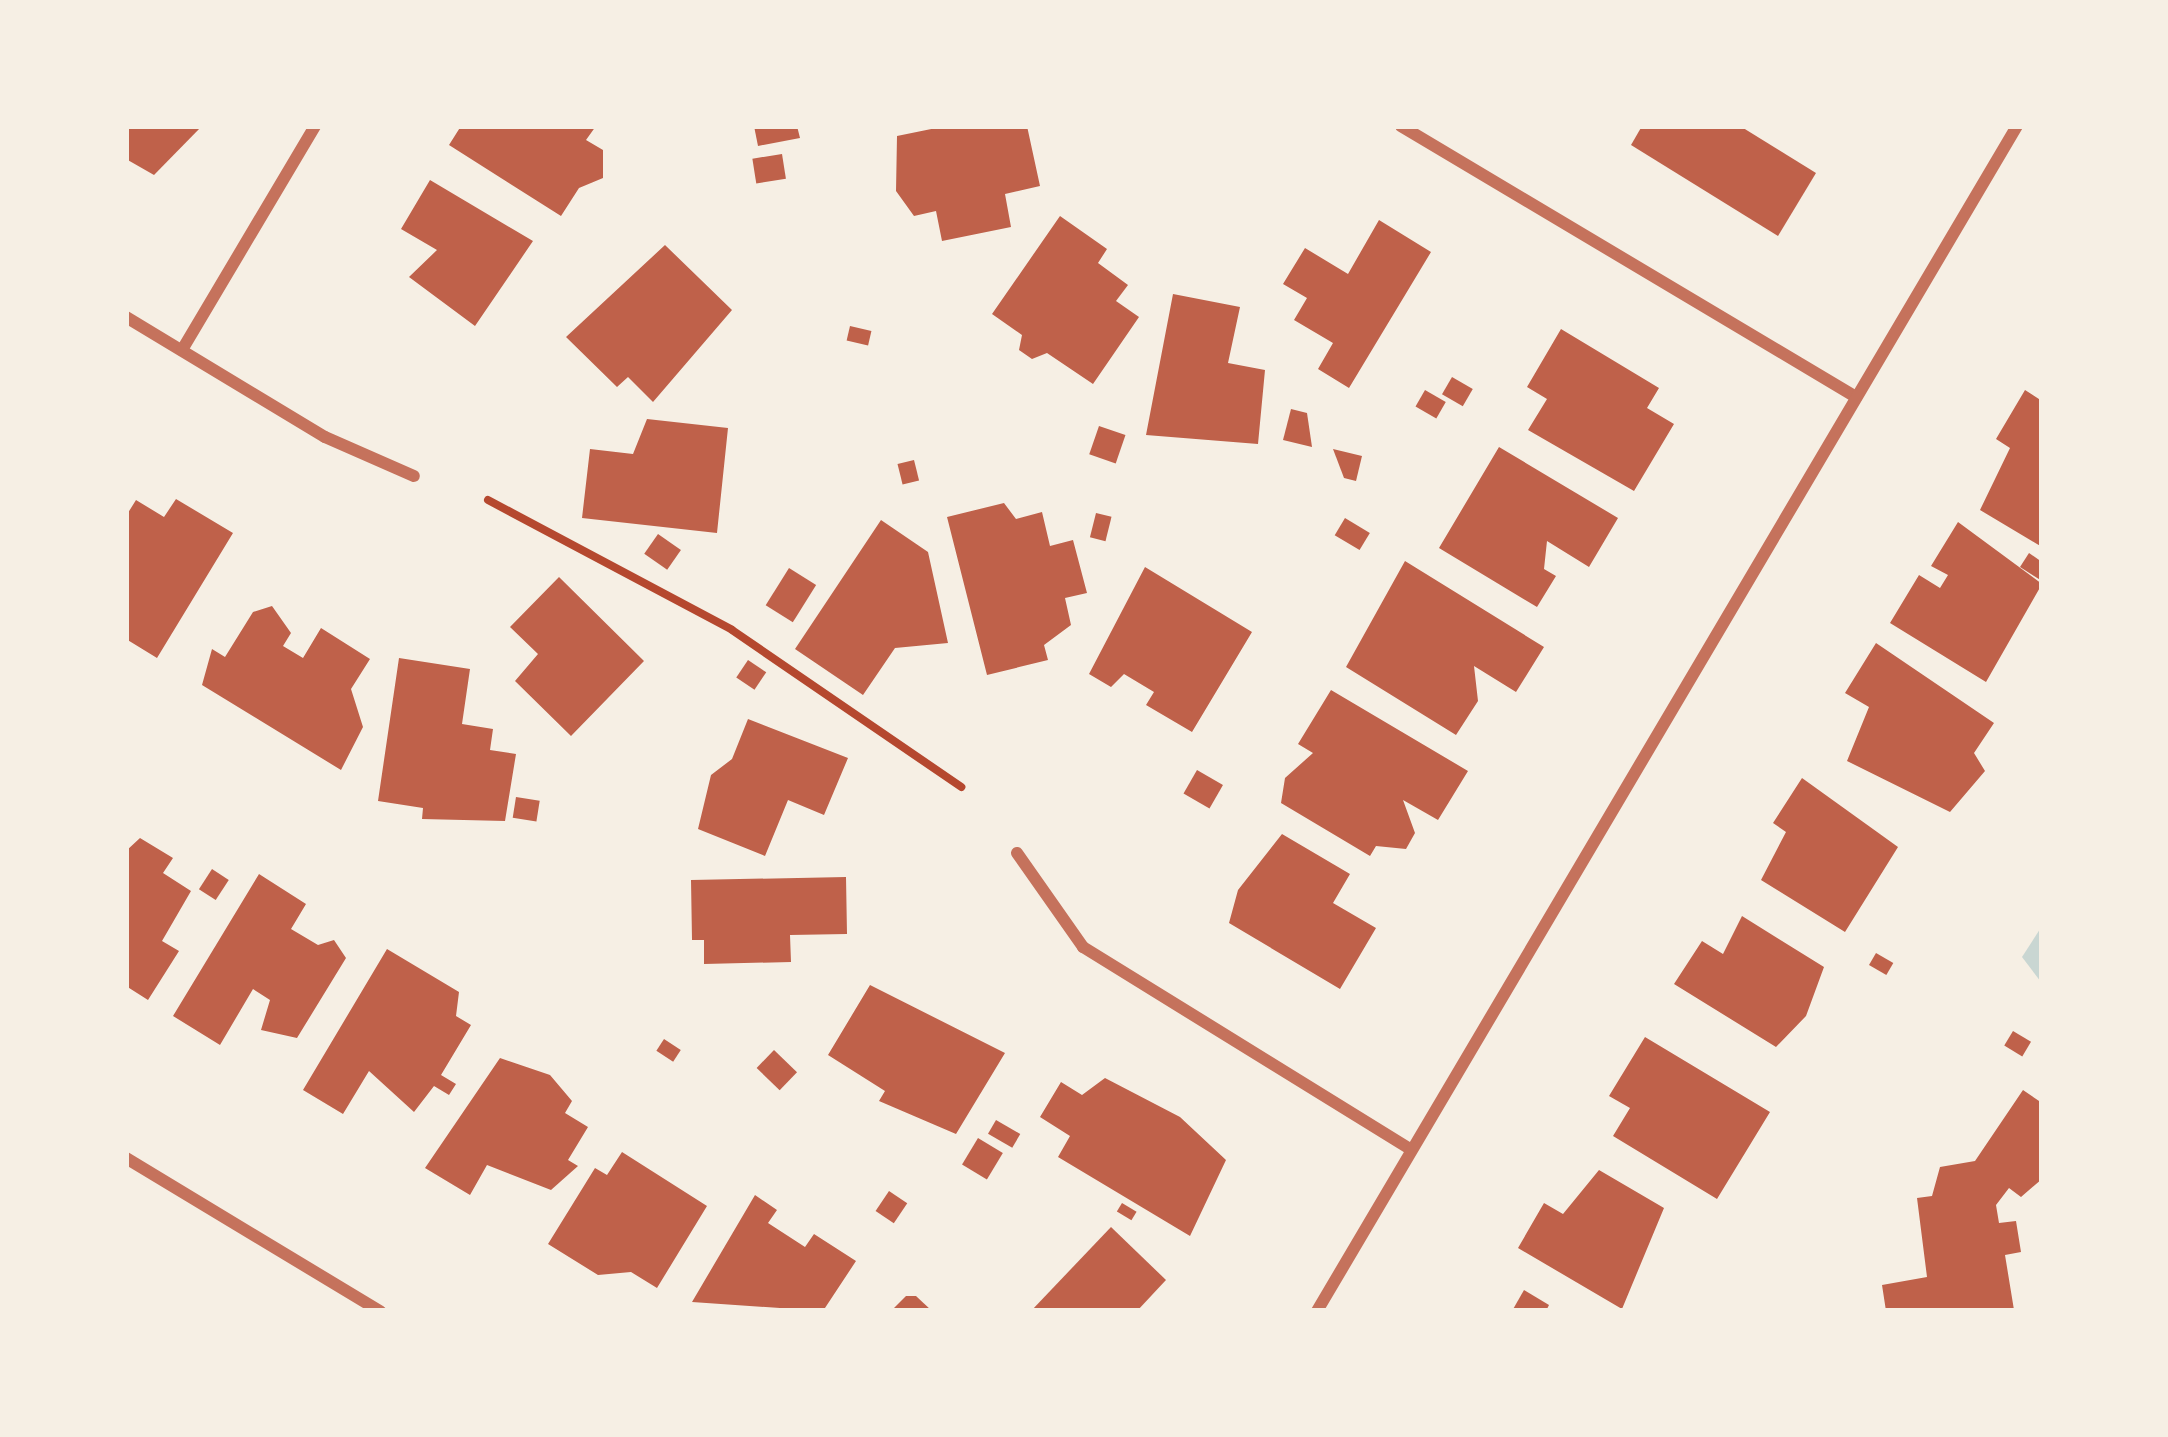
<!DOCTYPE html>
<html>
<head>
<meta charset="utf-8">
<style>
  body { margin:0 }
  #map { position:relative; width:2168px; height:1437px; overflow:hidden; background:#f6efe4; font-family:Manrope,sans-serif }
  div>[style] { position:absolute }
  .water>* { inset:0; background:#c9d6d2 }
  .building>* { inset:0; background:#bf614a; transform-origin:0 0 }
  .path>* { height:8px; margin:-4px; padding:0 4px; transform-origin:4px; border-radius:4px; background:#b5482f }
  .minor>* { height:12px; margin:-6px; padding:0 6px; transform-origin:6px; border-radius:6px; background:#c5725c }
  span { translate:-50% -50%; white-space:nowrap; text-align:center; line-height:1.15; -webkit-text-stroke:10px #f6efe4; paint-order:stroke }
  .frame { position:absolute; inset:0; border:129px solid #f6efe4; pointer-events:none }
</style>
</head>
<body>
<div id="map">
  <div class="water">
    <div style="clip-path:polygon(2042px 926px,2042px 979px,2041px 982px,2022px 957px)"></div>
  </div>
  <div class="building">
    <div style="clip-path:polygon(126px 126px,202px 126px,154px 175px,126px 159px)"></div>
    <div style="clip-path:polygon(461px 126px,596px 126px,586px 140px,603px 150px,603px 178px,579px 188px,561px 216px,449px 145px)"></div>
    <div style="clip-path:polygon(754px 126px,797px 126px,800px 138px,758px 146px)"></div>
    <div style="clip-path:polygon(946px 126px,1027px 126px,1040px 186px,1005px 194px,1011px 227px,942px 241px,936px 211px,914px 216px,896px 191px,897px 136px)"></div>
    <div style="clip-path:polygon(1642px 126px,1740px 126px,1816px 173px,1778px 236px,1631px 145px)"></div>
    <div style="left:782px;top:154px;width:25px;height:30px;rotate:81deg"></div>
    <div style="clip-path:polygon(430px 180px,533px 241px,475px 326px,409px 277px,437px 250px,401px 229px)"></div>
    <div style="clip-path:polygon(1060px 216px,1107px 249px,1098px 263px,1128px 285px,1116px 301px,1139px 317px,1093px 384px,1047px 353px,1032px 359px,1019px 350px,1022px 335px,992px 314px)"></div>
    <div style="clip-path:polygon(1379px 220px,1431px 252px,1349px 388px,1318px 369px,1333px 343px,1294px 320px,1307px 298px,1283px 284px,1305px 248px,1348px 274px)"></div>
    <div style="clip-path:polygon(665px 245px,732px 310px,653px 402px,628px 377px,617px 387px,566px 337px)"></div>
    <div style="clip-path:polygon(1173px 294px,1240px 307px,1228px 363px,1265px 370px,1258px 444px,1146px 435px)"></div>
    <div style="left:850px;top:326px;width:22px;height:15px;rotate:13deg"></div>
    <div style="clip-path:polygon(1561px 329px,1659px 388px,1647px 408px,1674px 424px,1634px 491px,1528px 430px,1547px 399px,1527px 387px)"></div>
    <div style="left:1452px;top:377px;width:24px;height:20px;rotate:30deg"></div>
    <div style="left:1425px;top:390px;width:24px;height:19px;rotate:30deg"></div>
    <div style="clip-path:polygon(2025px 390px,2042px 401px,2042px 547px,1980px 510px,2010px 448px,1996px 439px)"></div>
    <div style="clip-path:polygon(1291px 409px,1307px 413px,1312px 447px,1283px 440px)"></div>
    <div style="clip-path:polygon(647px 419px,728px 428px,717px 533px,582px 518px,590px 449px,633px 454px)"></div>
    <div style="left:1099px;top:426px;width:28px;height:30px;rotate:19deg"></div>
    <div style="clip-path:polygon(1499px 447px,1618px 518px,1589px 567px,1547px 541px,1544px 569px,1556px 576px,1537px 607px,1439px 548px)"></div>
    <div style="clip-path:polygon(1333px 449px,1362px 456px,1356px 481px,1344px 478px)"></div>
    <div style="left:914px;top:460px;width:21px;height:17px;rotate:76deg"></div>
    <div style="clip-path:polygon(176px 499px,233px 533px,157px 658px,126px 639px,126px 516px,136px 500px,164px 517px)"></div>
    <div style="clip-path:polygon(1004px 503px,1016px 519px,1042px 512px,1050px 546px,1073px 540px,1087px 593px,1065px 598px,1071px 625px,1044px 645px,1048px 660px,987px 675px,947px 517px)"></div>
    <div style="left:1096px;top:513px;width:16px;height:25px;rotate:14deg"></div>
    <div style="left:1345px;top:518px;width:29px;height:20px;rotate:31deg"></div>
    <div style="clip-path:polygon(881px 520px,928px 552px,948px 643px,895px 648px,863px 695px,795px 649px)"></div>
    <div style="clip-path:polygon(1958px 522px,2042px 584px,1986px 682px,1890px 623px,1919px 575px,1940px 588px,1948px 575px,1931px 566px)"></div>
    <div style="left:658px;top:534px;width:28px;height:24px;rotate:35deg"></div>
    <div style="clip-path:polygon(2029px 553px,2042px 562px,2042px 581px,2020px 567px)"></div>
    <div style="clip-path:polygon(1405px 561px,1544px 647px,1516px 692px,1474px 666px,1478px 701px,1456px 735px,1346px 667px)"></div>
    <div style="clip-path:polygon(1145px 567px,1252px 632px,1192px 732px,1146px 705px,1154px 692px,1124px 674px,1111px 687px,1089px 674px)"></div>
    <div style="left:789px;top:568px;width:32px;height:44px;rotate:32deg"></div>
    <div style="clip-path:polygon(559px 577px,644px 661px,571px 736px,515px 681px,538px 654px,510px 627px)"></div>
    <div style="clip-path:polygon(272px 606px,291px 633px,283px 646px,303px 658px,321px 628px,370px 659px,351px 689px,363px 727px,341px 770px,202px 685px,212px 649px,225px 657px,253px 612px)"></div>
    <div style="clip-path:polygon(1876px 643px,1994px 723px,1974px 753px,1985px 771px,1950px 812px,1847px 761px,1869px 707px,1845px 693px)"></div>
    <div style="clip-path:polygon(399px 658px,470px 669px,462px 724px,493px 729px,490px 750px,516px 754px,505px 821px,422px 819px,423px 808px,378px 801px)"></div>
    <div style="left:748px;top:660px;width:22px;height:21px;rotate:34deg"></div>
    <div style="clip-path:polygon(1331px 690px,1468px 771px,1438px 820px,1403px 800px,1415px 833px,1406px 849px,1376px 846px,1370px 856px,1281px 803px,1285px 778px,1313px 753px,1298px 744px)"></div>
    <div style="clip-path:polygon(748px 719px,848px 758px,824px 815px,788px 800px,765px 856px,698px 829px,711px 775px,732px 759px)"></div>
    <div style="left:1197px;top:770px;width:30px;height:27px;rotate:30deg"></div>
    <div style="clip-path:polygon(1802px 778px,1898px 847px,1845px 932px,1761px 880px,1786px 832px,1773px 823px)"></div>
    <div style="left:516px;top:797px;width:24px;height:21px;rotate:9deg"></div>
    <div style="clip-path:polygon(1282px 834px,1350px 874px,1333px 903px,1376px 928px,1340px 989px,1229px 923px,1238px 890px)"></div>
    <div style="clip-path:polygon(140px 838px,173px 858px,163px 873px,191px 891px,162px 941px,179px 951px,148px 1000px,126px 986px,126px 851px)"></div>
    <div style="left:212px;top:869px;width:20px;height:24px;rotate:33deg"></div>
    <div style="clip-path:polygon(259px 874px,306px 904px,291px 929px,318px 945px,334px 940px,346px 958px,297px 1038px,261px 1030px,270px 1000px,253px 989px,220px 1045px,173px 1016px)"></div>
    <div style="clip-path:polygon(846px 877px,847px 934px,790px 935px,791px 962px,704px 964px,704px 940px,692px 940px,691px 880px)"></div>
    <div style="clip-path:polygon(1742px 916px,1824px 967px,1806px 1016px,1776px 1047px,1674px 984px,1702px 941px,1723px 954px)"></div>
    <div style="clip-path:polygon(387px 949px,459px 992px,456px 1016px,471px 1025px,441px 1075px,456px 1084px,449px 1095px,434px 1086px,414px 1112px,369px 1071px,343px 1114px,303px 1090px)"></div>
    <div style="left:1876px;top:953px;width:20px;height:14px;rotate:30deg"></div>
    <div style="clip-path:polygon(870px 985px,1005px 1053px,956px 1134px,879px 1101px,885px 1091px,828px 1055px)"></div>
    <div style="left:2013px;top:1031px;width:21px;height:17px;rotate:31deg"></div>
    <div style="clip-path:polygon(1645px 1037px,1770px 1112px,1717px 1199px,1613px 1136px,1630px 1108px,1609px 1096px)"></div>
    <div style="left:664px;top:1039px;width:20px;height:14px;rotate:33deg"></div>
    <div style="left:774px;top:1050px;width:32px;height:25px;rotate:44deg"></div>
    <div style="clip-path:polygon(500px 1058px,550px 1075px,572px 1101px,565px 1113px,588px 1127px,568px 1160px,578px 1166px,551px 1190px,487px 1165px,470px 1195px,425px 1168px)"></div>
    <div style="clip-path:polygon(1105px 1078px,1180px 1117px,1226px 1160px,1190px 1236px,1058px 1157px,1070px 1136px,1040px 1117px,1061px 1082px,1082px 1095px)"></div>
    <div style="clip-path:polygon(2023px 1090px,2042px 1103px,2042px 1179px,2021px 1197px,2009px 1188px,1996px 1205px,1999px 1223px,2016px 1221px,2021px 1252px,2005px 1255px,2014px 1310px,1886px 1311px,1882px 1285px,1927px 1277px,1917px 1198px,1932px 1196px,1940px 1167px,1975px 1161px)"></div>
    <div style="left:996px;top:1120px;width:28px;height:16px;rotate:30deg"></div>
    <div style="left:978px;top:1138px;width:29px;height:31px;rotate:31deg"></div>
    <div style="clip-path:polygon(622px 1152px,707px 1206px,657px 1288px,631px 1272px,598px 1275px,548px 1244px,595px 1168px,607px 1175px)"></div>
    <div style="clip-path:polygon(1599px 1170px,1664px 1208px,1622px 1309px,1518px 1248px,1544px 1203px,1563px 1214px)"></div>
    <div style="left:889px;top:1191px;width:22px;height:24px;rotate:34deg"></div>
    <div style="clip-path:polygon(755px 1195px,777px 1210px,768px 1223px,805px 1247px,814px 1234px,856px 1261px,823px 1311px,692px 1302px)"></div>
    <div style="left:1122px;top:1203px;width:17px;height:10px;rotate:31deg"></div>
    <div style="clip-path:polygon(1111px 1227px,1166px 1280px,1137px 1311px,1031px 1311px)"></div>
    <div style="clip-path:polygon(1524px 1290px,1549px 1305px,1546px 1311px,1512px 1311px)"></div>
    <div style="clip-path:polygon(906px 1296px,916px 1296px,932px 1311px,891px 1311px)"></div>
  </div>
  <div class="path">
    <div style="left:488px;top:500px;width:276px;rotate:28deg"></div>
    <div style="left:732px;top:630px;width:278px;rotate:34.4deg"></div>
  </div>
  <div class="minor">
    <div style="left:1401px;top:126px;width:530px;rotate:30.78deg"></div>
    <div style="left:126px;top:317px;width:232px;rotate:31.1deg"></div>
    <div style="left:325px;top:437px;width:97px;rotate:23.7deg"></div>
    <div style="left:182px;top:350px;width:261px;rotate:-59.3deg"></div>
    <div style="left:1017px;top:853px;width:115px;rotate:54.9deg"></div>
    <div style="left:1083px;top:947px;width:383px;rotate:31.7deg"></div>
    <div style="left:126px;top:1158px;width:297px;rotate:31.1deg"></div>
    <div style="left:1317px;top:1311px;width:1376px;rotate:-59.43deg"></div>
  </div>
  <div class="frame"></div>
</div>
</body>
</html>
